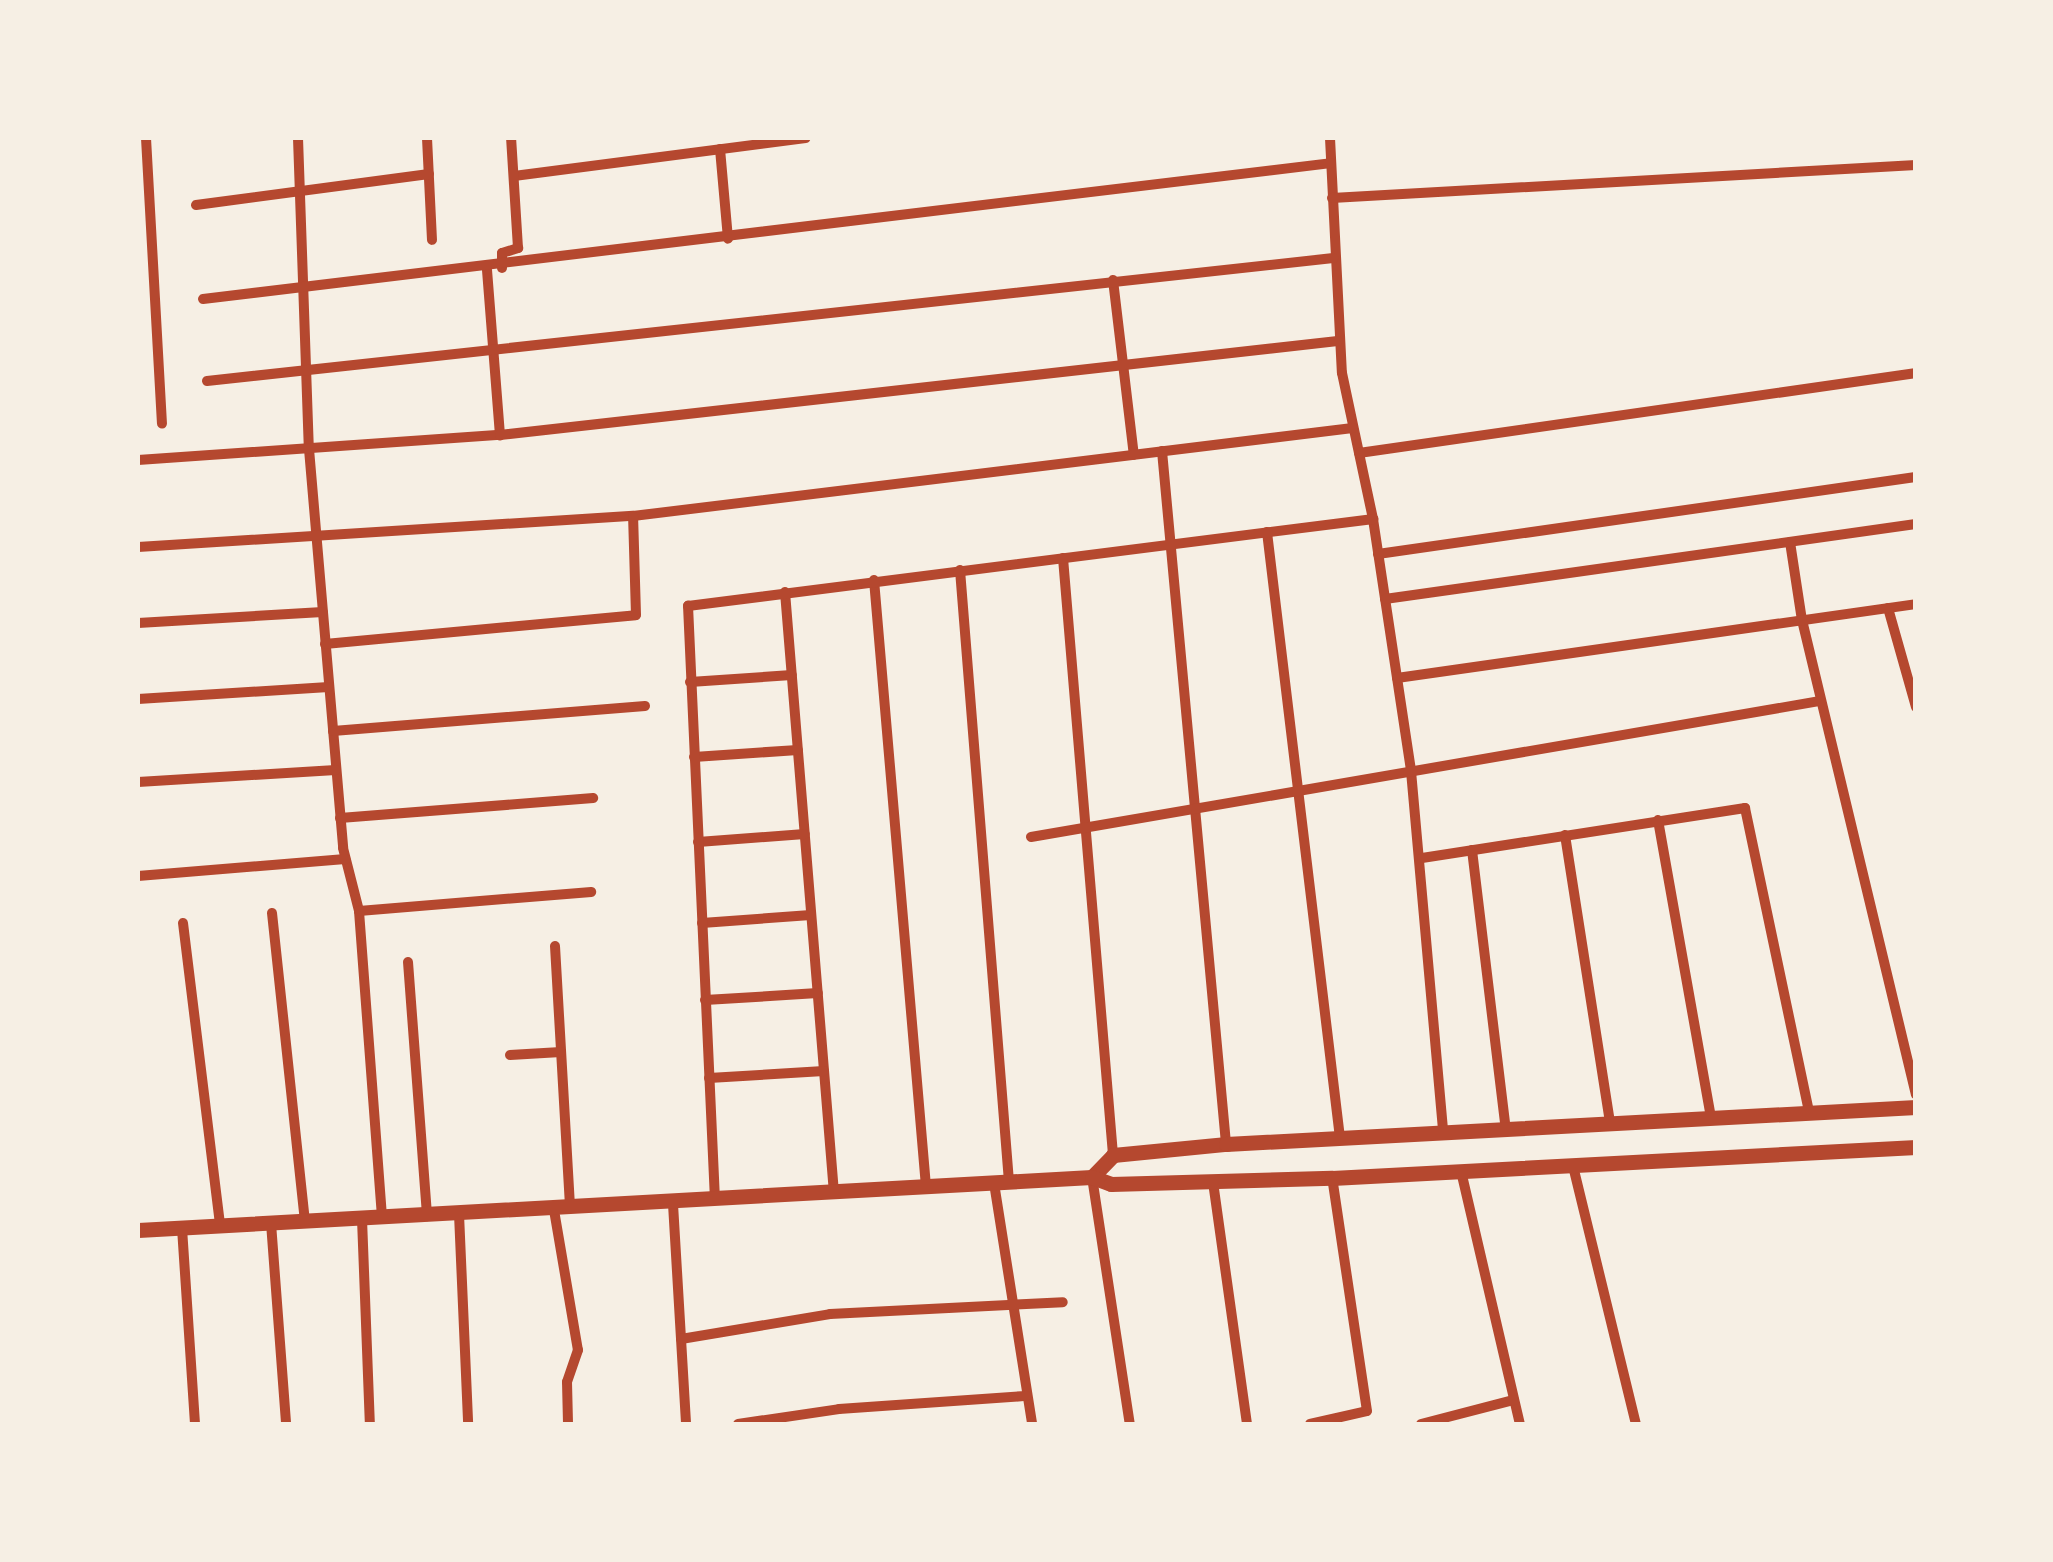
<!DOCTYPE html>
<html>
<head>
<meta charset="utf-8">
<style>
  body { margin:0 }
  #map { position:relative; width:2053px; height:1562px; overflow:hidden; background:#f6efe4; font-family:Overpass,sans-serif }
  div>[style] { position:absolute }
  .minor>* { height:10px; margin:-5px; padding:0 5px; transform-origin:5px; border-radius:5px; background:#b5482f }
  .secondary>* { height:15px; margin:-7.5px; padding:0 7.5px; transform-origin:7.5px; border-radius:7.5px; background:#b5482f }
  span { translate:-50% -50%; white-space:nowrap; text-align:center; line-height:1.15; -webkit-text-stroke:10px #f6efe4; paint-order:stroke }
  .frame { position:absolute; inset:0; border:140px solid #f6efe4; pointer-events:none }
</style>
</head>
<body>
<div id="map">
  <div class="minor">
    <div style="left:146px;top:138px;width:286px;rotate:86.8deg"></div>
    <div style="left:298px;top:138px;width:311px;rotate:88deg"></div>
    <div style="left:309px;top:449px;width:400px;rotate:85.1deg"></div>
    <div style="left:343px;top:848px;width:65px;rotate:75.7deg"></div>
    <div style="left:359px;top:911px;width:308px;rotate:85.7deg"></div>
    <div style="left:427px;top:138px;width:102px;rotate:87.2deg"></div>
    <div style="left:1330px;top:138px;width:235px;rotate:87.1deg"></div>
    <div style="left:1342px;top:373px;width:149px;rotate:78deg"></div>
    <div style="left:1373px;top:519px;width:255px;rotate:81.4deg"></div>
    <div style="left:1411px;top:771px;width:362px;rotate:84.9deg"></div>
    <div style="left:720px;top:149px;width:90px;rotate:84.9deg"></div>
    <div style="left:514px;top:176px;width:294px;rotate:-7.4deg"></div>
    <div style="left:1332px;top:198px;width:585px;rotate:-3.23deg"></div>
    <div style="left:196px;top:205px;width:235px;rotate:-7.6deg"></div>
    <div style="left:502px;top:268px;width:15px;rotate:-90deg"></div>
    <div style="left:502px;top:253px;width:17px;rotate:-17deg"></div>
    <div style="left:518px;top:248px;width:110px;rotate:-93.6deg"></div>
    <div style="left:487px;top:270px;width:166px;rotate:85.5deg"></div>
    <div style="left:1113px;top:280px;width:176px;rotate:83.2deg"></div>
    <div style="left:203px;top:299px;width:1136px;rotate:-6.87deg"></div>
    <div style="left:207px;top:381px;width:1133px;rotate:-6.23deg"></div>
    <div style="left:1162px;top:451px;width:696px;rotate:84.72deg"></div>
    <div style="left:1359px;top:453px;width:563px;rotate:-8.17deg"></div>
    <div style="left:138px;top:460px;width:363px;rotate:-4deg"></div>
    <div style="left:500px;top:435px;width:843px;rotate:-6.4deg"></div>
    <div style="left:1267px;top:532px;width:610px;rotate:83.13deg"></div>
    <div style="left:1790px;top:542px;width:79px;rotate:81.3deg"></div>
    <div style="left:1802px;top:620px;width:488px;rotate:76.5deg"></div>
    <div style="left:138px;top:547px;width:496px;rotate:-3.6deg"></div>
    <div style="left:633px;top:516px;width:725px;rotate:-6.97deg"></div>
    <div style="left:1378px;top:554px;width:543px;rotate:-8.15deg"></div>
    <div style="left:1063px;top:558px;width:599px;rotate:85.21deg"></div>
    <div style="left:960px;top:570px;width:614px;rotate:85.42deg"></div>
    <div style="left:874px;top:580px;width:609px;rotate:85.1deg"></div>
    <div style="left:785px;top:592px;width:603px;rotate:85.34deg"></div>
    <div style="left:1385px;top:599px;width:536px;rotate:-8.04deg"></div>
    <div style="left:1888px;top:608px;width:103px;rotate:74.2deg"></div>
    <div style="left:138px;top:623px;width:185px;rotate:-3.4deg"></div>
    <div style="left:325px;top:644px;width:312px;rotate:-5.3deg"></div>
    <div style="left:636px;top:615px;width:99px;rotate:-91.7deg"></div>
    <div style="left:1397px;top:678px;width:524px;rotate:-8.11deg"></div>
    <div style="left:690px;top:682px;width:102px;rotate:-3.9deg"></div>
    <div style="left:138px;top:699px;width:191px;rotate:-3.6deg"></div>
    <div style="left:333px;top:731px;width:313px;rotate:-4.6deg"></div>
    <div style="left:694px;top:757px;width:104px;rotate:-3.9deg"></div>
    <div style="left:138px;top:782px;width:198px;rotate:-3.5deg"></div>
    <div style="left:340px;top:818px;width:254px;rotate:-4.5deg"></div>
    <div style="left:1658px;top:820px;width:303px;rotate:79.9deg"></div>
    <div style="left:1565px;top:835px;width:292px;rotate:81.1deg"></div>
    <div style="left:1031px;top:837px;width:801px;rotate:-9.78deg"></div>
    <div style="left:698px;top:842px;width:107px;rotate:-4.3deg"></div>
    <div style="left:1472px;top:850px;width:281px;rotate:83.1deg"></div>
    <div style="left:1422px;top:858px;width:327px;rotate:-8.8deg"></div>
    <div style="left:1745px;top:808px;width:312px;rotate:78.1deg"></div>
    <div style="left:138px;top:876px;width:208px;rotate:-4.7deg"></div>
    <div style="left:359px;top:911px;width:233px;rotate:-4.7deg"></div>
    <div style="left:272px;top:913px;width:311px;rotate:83.9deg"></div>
    <div style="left:183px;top:923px;width:305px;rotate:83deg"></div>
    <div style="left:702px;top:923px;width:109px;rotate:-4.2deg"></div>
    <div style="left:555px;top:946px;width:262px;rotate:86.7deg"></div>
    <div style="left:408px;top:962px;width:255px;rotate:85.7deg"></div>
    <div style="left:705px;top:1000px;width:113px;rotate:-3.5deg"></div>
    <div style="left:510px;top:1055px;width:51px;rotate:-3.4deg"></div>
    <div style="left:709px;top:1078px;width:115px;rotate:-3.5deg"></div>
    <div style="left:1573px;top:1166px;width:266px;rotate:76.3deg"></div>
    <div style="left:1461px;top:1171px;width:260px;rotate:76.9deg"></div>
    <div style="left:1092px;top:1177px;width:250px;rotate:81.3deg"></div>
    <div style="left:1213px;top:1182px;width:244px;rotate:82deg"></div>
    <div style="left:994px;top:1183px;width:244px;rotate:81deg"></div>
    <div style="left:715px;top:1200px;width:595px;rotate:-92.6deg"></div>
    <div style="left:688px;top:606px;width:691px;rotate:-7.24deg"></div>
    <div style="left:673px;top:1204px;width:220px;rotate:86.6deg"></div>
    <div style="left:554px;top:1210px;width:142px;rotate:80.3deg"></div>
    <div style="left:578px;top:1350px;width:34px;rotate:109deg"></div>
    <div style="left:567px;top:1382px;width:42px;rotate:88.6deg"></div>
    <div style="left:459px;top:1214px;width:210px;rotate:87.5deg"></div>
    <div style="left:362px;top:1219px;width:205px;rotate:87.8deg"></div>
    <div style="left:271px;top:1223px;width:202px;rotate:85.7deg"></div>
    <div style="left:182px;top:1228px;width:196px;rotate:86.2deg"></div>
    <div style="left:681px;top:1339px;width:151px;rotate:-9.5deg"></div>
    <div style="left:830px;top:1314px;width:233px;rotate:-2.9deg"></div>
    <div style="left:738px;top:1424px;width:102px;rotate:-8.4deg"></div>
    <div style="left:839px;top:1409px;width:188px;rotate:-4deg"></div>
    <div style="left:1310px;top:1424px;width:58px;rotate:-12.8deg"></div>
    <div style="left:1367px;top:1411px;width:236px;rotate:-98.5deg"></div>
    <div style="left:1421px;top:1424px;width:96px;rotate:-14.5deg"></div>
  </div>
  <div class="secondary">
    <div style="left:1092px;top:1177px;width:30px;rotate:-46deg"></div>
    <div style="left:1113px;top:1155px;width:114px;rotate:-5.6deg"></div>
    <div style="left:1226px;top:1144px;width:691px;rotate:-3.07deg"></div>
    <div style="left:138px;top:1230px;width:955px;rotate:-3.18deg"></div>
    <div style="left:1092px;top:1177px;width:20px;rotate:20deg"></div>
    <div style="left:1111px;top:1184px;width:221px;rotate:-1.6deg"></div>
    <div style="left:1332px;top:1178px;width:585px;rotate:-3.04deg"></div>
  </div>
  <div class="frame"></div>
</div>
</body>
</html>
